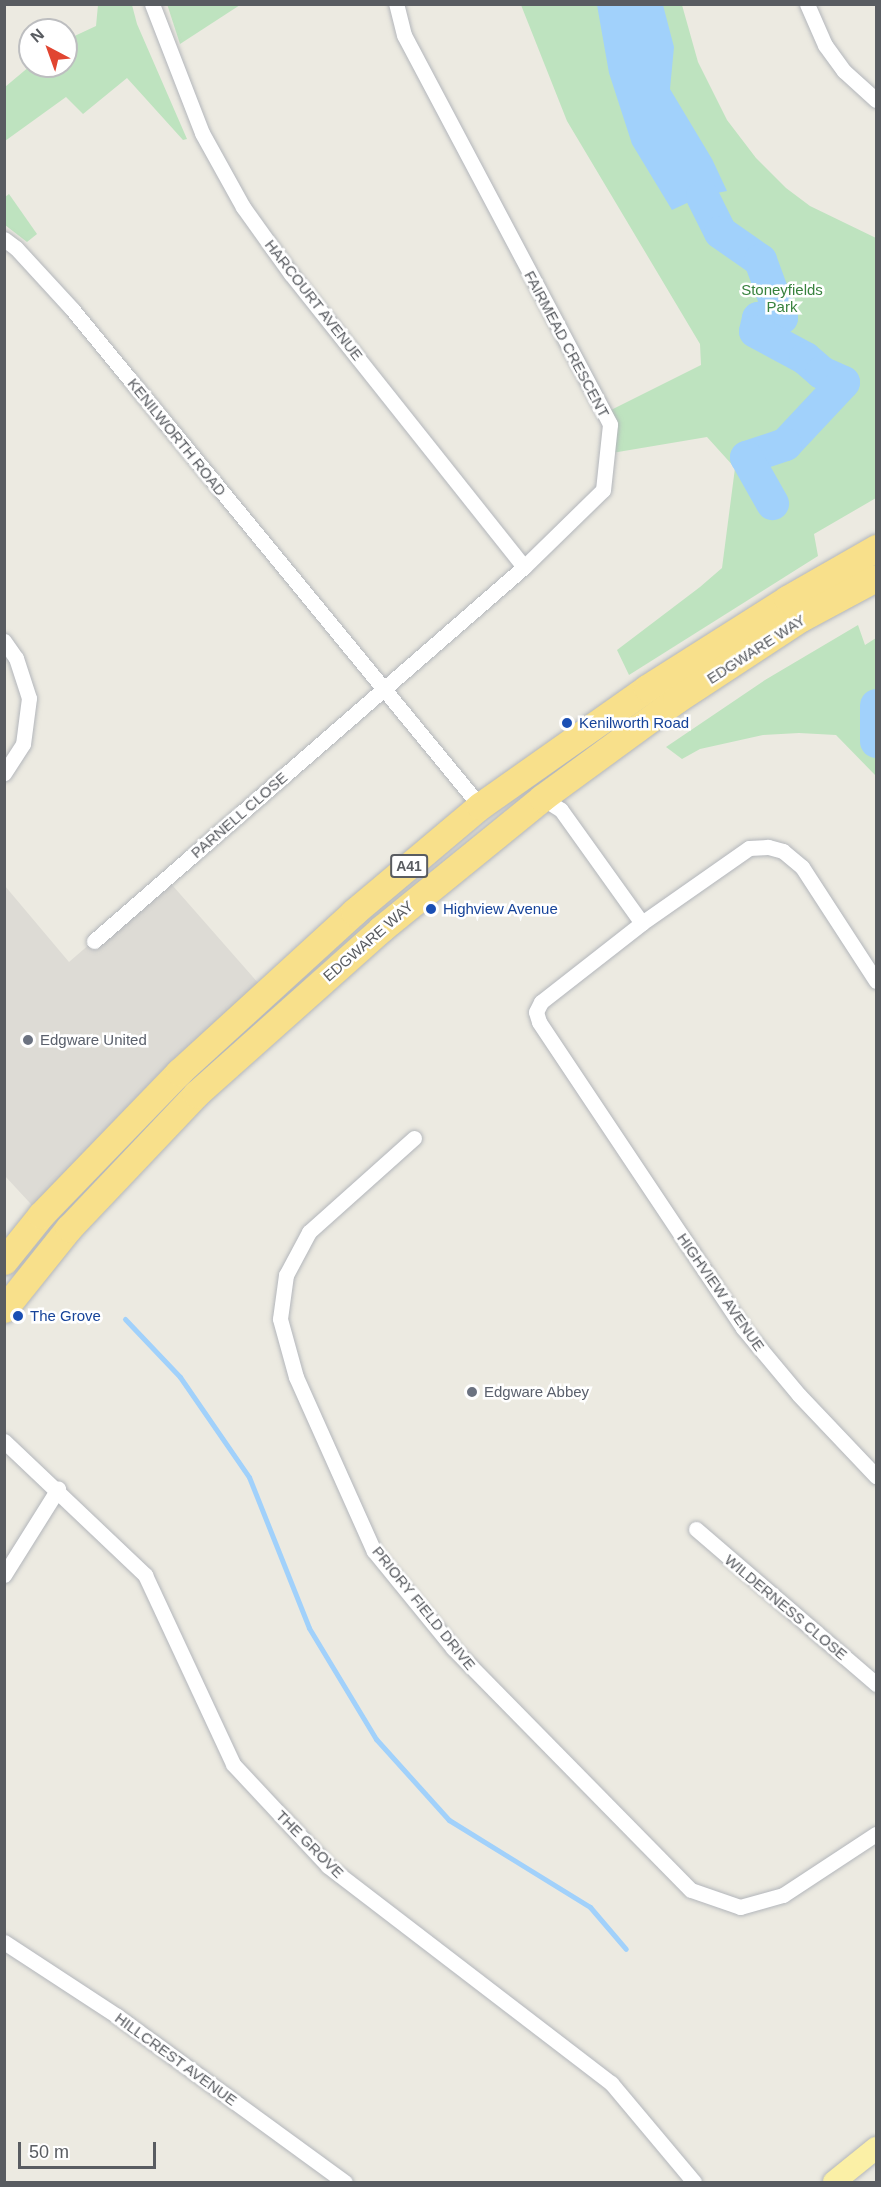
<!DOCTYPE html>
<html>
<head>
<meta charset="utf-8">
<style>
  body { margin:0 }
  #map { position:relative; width:881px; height:2187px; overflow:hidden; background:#eceae1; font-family:Helvetica,sans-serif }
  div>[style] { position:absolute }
  .industrial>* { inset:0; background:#dddbd5 }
  .green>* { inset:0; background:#bee3bf }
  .water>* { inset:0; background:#a1d1fb }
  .stream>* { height:5px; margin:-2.5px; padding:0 2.5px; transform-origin:2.5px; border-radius:2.5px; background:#a1d1fb }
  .river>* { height:33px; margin:-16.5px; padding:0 16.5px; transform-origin:16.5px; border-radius:16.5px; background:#a1d1fb }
  .roads { filter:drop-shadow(0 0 2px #b3b6bb) drop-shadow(0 0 2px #b3b6bb) }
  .street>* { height:15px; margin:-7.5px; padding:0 7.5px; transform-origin:7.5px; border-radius:7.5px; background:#fff }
  .primary>* { height:22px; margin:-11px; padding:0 11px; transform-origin:11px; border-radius:11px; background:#fbf0a6 }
  .highway>* { height:27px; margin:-13.5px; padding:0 13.5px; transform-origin:13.5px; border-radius:13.5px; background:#f8e08b }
  .dots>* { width:16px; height:16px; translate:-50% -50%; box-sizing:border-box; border:3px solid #fff; border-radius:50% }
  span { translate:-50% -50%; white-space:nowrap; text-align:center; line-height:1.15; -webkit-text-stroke:5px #fff; paint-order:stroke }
  .shield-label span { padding:2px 4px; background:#fff; border:2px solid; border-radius:4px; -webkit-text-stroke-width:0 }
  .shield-label { font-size:14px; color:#595c61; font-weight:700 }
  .park-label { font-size:15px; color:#38823e }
  .street-label { font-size:15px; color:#595c61 }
  .transit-label { font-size:15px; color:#164399 }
  .left { translate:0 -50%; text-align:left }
  .worship-label { font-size:15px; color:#5b616d }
  .frame { position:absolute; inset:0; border:6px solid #595c61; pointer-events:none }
  .north { position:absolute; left:18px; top:18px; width:60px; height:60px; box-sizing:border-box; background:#fff; border:2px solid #bdbec0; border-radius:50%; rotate:319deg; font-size:16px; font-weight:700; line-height:24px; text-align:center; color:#595c61 }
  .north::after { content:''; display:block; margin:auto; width:21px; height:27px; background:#e14531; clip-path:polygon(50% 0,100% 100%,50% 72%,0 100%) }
  .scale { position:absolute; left:18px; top:2142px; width:138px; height:27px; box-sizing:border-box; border:3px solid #595c61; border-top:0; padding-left:8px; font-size:18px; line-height:21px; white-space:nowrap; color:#595c61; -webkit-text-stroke:4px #fff; paint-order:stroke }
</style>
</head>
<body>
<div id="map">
  <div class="industrial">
    <div style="clip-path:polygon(166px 878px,267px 993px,41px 1215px,5px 1176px,5px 886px,69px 962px)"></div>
  </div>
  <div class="green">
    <div style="clip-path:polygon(167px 4px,240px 4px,240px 5px,180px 44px)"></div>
    <div style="clip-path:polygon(98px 5px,132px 5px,137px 24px,187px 139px,183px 140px,127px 78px,83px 114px,66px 97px,5px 141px,5px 87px,30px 66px,66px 66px,66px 40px,96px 26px)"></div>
    <div style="clip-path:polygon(521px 5px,682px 5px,698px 62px,727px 120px,756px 158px,786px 188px,810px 206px,876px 238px,876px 498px,814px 534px,818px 556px,629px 675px,617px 650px,700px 587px,722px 568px,735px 468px,707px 437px,606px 454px,605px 413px,701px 365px,700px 344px,567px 121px)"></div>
    <div style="clip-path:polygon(9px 194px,37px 234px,27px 242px,5px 225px,5px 197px)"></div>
    <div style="clip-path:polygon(858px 625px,865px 645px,876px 638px,876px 776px,836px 735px,799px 733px,763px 735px,700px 749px,682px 759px,666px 747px,765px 680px)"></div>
  </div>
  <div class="water">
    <div style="clip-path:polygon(597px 5px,663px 5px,674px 47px,670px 89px,712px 159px,727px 191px,702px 196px,672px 210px,632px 144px,609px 73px)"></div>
  </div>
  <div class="stream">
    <div style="left:125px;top:1319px;width:80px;rotate:46.5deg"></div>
    <div style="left:180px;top:1377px;width:121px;rotate:55.4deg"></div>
    <div style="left:249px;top:1477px;width:162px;rotate:68.3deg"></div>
    <div style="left:309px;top:1628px;width:130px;rotate:58.9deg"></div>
    <div style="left:376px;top:1739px;width:109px;rotate:48deg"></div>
    <div style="left:449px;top:1820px;width:166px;rotate:31.7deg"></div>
    <div style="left:590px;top:1907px;width:55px;rotate:49.4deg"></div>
  </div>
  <div class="river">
    <div style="left:702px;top:196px;width:40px;rotate:63.4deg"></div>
    <div style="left:720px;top:232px;width:49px;rotate:35deg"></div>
    <div style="left:760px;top:260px;width:61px;rotate:69.8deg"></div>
    <div style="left:781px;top:317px;width:23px;rotate:178deg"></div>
    <div style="left:758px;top:318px;width:13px;rotate:103deg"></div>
    <div style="left:755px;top:331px;width:57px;rotate:28.4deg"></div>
    <div style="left:805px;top:358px;width:21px;rotate:41deg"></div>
    <div style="left:821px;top:372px;width:24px;rotate:24deg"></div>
    <div style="left:843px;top:382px;width:85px;rotate:133.1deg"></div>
    <div style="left:785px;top:444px;width:41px;rotate:161.6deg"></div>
    <div style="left:746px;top:457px;width:53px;rotate:60.5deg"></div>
    <div style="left:876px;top:705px;width:36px;rotate:90deg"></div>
  </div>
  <div class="roads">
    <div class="street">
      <div style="left:152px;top:4px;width:138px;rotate:68.8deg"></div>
      <div style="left:202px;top:133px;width:85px;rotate:61deg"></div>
      <div style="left:243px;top:207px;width:82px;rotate:54.4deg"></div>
      <div style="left:291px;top:274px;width:374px;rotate:51.5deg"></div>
      <div style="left:807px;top:4px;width:45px;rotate:66.3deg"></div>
      <div style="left:825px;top:45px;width:32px;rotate:54deg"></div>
      <div style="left:844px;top:71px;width:43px;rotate:42.2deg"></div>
      <div style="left:4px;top:239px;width:15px;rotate:37deg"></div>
      <div style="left:16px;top:248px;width:83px;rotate:47.4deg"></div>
      <div style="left:72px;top:309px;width:643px;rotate:50.62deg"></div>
      <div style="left:4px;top:641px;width:21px;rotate:55deg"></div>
      <div style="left:16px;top:658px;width:42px;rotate:72deg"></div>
      <div style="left:29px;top:698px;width:46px;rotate:97.4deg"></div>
      <div style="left:23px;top:744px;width:35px;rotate:123deg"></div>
      <div style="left:542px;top:798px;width:22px;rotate:32deg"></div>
      <div style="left:561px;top:810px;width:139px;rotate:54.4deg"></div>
      <div style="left:94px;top:941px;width:570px;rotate:-41.02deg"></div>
      <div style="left:524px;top:567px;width:110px;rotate:-44.3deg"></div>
      <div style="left:603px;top:490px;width:66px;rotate:-83.9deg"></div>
      <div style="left:610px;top:424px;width:440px;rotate:-117.9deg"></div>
      <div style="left:404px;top:35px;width:32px;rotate:-104deg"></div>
      <div style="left:876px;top:981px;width:136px;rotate:-123deg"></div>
      <div style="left:802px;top:867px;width:25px;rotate:-140deg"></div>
      <div style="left:783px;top:851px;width:16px;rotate:-165deg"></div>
      <div style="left:768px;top:847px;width:19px;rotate:177deg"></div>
      <div style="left:749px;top:848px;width:131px;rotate:145deg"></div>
      <div style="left:642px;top:923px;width:128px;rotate:142deg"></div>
      <div style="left:541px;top:1002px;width:11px;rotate:117deg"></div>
      <div style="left:536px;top:1012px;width:10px;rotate:73deg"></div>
      <div style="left:539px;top:1022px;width:368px;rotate:56.3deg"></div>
      <div style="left:743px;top:1328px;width:87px;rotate:50.1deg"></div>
      <div style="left:799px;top:1395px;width:112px;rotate:46.5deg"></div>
      <div style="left:414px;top:1138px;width:141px;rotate:138.2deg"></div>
      <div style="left:309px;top:1232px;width:49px;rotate:118.1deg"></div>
      <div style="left:286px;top:1275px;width:44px;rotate:97.8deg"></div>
      <div style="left:280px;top:1319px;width:60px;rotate:74.6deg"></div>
      <div style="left:296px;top:1377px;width:191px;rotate:65.9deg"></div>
      <div style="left:374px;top:1551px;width:125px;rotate:50.8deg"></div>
      <div style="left:453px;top:1648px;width:339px;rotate:45.5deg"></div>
      <div style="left:691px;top:1890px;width:52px;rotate:19.1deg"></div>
      <div style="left:740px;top:1907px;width:45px;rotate:-15.6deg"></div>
      <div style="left:783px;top:1895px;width:111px;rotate:-33.3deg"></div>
      <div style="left:4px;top:1441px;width:195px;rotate:43.5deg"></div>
      <div style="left:145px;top:1575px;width:208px;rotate:65deg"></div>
      <div style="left:233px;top:1764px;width:139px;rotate:47deg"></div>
      <div style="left:328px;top:1866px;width:357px;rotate:37.5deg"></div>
      <div style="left:611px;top:2083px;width:129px;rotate:50deg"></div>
      <div style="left:696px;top:1529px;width:238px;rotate:40.7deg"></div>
      <div style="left:4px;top:1575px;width:102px;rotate:-57.9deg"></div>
      <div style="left:4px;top:1942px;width:135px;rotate:33.2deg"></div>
      <div style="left:117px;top:2016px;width:282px;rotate:36.1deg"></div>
    </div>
    <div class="primary">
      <div style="left:834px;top:2182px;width:54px;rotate:-39deg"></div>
    </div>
    <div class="highway">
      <div style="left:4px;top:1261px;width:59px;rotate:-51.2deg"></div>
      <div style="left:41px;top:1215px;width:199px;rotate:-46deg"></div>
      <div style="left:179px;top:1072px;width:237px;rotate:-42.4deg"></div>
      <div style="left:354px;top:912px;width:165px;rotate:-40.1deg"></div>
      <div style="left:480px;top:806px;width:204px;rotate:-35.2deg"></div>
      <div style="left:647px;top:688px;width:166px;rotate:-32.4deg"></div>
      <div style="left:787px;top:599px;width:103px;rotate:-29.8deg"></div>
      <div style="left:4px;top:1309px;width:104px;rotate:-51.3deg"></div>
      <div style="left:69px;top:1228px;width:185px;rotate:-46.5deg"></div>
      <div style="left:196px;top:1094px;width:248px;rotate:-41.7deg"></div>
      <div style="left:381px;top:929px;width:208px;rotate:-39.1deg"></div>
      <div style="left:542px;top:798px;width:166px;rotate:-36.2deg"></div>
      <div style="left:676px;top:700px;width:149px;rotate:-33.3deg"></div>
      <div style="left:801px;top:618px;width:85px;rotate:-28.1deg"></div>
    </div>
  </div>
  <div class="dots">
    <div style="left:567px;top:723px;background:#1a4fb4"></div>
    <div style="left:431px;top:909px;background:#1a4fb4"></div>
    <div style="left:28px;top:1040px;background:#6b7280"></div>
    <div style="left:18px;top:1316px;background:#1a4fb4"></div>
    <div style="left:472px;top:1392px;background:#6b7280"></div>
  </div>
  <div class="shield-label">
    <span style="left:409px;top:866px">A41</span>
  </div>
  <div class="park-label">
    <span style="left:782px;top:298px">Stoneyfields<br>Park</span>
  </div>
  <div class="street-label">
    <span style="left:314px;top:300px;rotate:52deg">HARCOURT AVENUE</span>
    <span style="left:567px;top:344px;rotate:62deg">FAIRMEAD CRESCENT</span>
    <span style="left:177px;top:437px;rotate:51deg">KENILWORTH ROAD</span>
    <span style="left:756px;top:649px;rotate:-33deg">EDGWARE WAY</span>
    <span style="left:239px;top:815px;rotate:-41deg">PARNELL CLOSE</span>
    <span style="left:368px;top:941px;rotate:-41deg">EDGWARE WAY</span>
    <span style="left:721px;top:1292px;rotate:55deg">HIGHVIEW AVENUE</span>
    <span style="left:786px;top:1607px;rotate:40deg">WILDERNESS CLOSE</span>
    <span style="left:424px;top:1608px;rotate:51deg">PRIORY FIELD DRIVE</span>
    <span style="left:310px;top:1844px;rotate:45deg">THE GROVE</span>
    <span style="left:176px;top:2059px;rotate:36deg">HILLCREST AVENUE</span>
  </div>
  <div class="transit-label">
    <span class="left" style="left:579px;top:723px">Kenilworth Road</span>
    <span class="left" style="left:443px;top:909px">Highview Avenue</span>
    <span class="left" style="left:30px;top:1316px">The Grove</span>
  </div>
  <div class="worship-label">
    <span class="left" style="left:40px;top:1040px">Edgware United</span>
    <span class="left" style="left:484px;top:1392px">Edgware Abbey</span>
  </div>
  <div class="frame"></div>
  <div class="north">N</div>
  <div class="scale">50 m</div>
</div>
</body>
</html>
